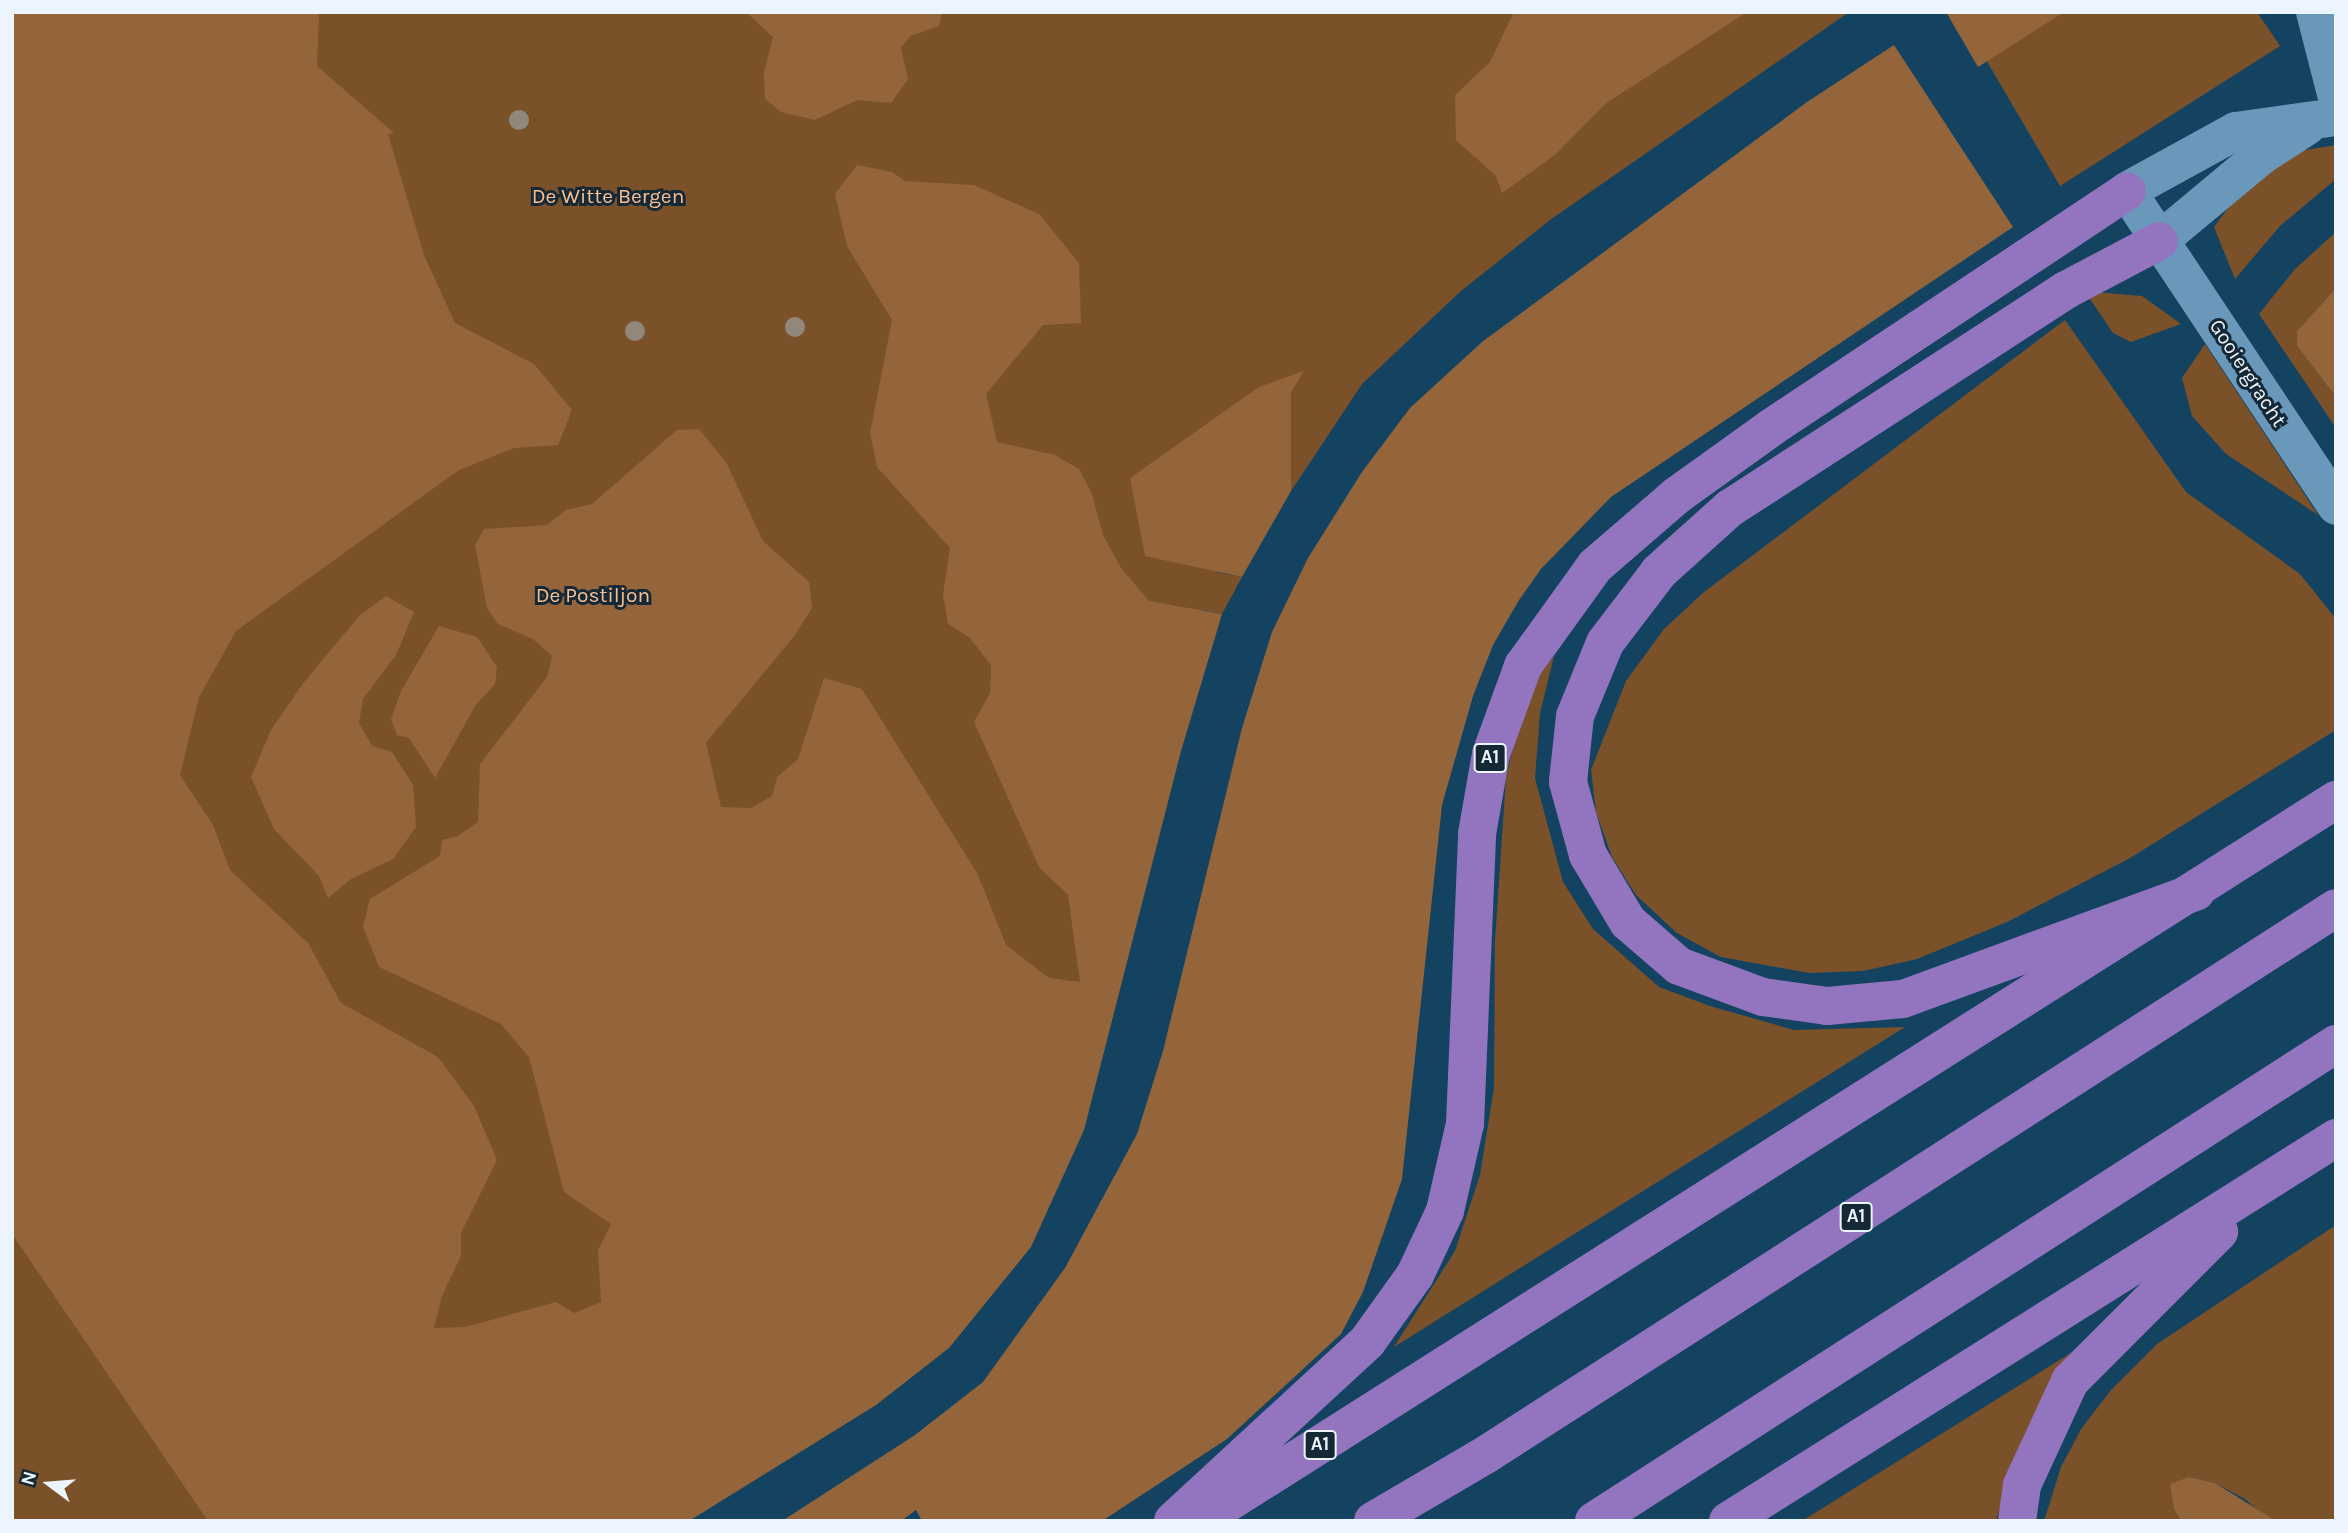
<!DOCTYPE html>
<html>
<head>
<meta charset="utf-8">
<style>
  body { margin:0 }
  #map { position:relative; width:2348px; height:1533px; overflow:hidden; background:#144362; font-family:Karla,sans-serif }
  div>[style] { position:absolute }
  .green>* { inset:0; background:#7b512a }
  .forest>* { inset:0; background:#94653b }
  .minor>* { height:38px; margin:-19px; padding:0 19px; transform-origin:19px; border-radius:19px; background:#6998bb }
  .highway>* { height:38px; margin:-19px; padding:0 19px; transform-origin:19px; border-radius:19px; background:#9274bf }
  .trees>* { width:20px; height:20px; margin:-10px; border-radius:50%; background:#92877b }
  span { translate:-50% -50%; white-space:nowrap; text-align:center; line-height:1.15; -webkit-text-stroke:6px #152836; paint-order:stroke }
  .shield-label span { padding:2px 5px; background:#152836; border:2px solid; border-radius:5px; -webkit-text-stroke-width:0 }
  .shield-label { font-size:19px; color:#ecf5fd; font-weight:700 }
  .park-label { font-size:21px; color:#f9bf8f }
  .street-label { font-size:21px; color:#ecf5fd }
  .frame { position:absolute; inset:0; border:14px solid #ecf5fd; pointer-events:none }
  .north { position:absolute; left:14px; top:1449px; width:70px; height:70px; -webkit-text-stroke:5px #152836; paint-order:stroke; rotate:286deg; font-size:19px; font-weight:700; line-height:28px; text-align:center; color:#ecf5fd }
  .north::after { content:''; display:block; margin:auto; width:24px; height:32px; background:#ecf5fd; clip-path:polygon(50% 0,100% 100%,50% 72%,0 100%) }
</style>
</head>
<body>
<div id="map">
  <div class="green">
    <div style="clip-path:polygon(12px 12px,1849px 12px,1550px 220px,1461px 291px,1362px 384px,1291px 491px,1290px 454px,1216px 572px,1242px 577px,1222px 614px,1202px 610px,1048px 1132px,647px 1521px,12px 1521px)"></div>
    <div style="clip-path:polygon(1958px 12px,2257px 12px,2280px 46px,2060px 186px)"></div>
    <div style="clip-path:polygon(2336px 145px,2336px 179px,2280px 226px,2235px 279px,2214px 227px,2237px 196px,2299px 151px)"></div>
    <div style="clip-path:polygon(2336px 232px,2336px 288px,2297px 331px,2297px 346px,2336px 397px,2336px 428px,2259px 314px,2295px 269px)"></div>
    <div style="clip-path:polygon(2094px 292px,2142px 296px,2181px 324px,2131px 342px,2113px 333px,2088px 296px)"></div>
    <div style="clip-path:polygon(2065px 320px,2186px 492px,2300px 574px,2336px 619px,2336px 730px,2130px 858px,2007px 922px,1917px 959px,1863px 971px,1809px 973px,1721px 957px,1677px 933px,1636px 895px,1612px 857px,1596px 812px,1591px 770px,1626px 681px,1664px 629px,1704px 592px)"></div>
    <div style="clip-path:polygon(2205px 344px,2318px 515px,2226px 454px,2192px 416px,2182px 378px)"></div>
    <div style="clip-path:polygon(1554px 656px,1540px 713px,1535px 778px,1563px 882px,1593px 929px,1659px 987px,1710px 1006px,1794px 1030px,1905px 1027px,1394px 1347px,1455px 1251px,1480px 1175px,1494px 1088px,1495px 941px,1506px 778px,1520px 716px,1535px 681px)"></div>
    <div style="clip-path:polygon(2336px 1225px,2336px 1521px,2268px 1519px,2245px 1499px,2215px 1483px,2189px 1477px,2174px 1509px,2181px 1521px,2044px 1521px,2061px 1467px,2081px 1429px,2111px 1390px,2157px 1344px)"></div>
    <div style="clip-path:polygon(2090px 1341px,2009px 1478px,1996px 1521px,1802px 1521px)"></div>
  </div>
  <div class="forest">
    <div style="clip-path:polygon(12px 12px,319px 12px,317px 66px,394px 133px,388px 134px,424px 255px,455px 323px,534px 364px,572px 410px,558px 445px,514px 448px,459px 470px,236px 631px,199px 697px,180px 775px,213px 825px,230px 870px,308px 943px,341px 1003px,438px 1057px,474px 1106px,497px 1160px,461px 1233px,461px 1256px,442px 1296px,434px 1328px,466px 1327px,556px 1302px,574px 1313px,601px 1302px,598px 1250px,611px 1224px,564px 1192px,529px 1057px,501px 1024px,379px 967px,363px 927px,370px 899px,440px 856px,442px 840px,458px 836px,478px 822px,480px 764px,547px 677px,552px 656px,533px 639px,498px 624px,487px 608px,475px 545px,484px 529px,547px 525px,566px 510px,592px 504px,677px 430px,699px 429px,726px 462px,763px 541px,809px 582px,812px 608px,795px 635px,706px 743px,721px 807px,751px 808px,772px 796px,777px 777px,798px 759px,824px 678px,862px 689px,977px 873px,1006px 945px,1049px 978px,1080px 982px,1068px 895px,1039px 867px,974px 722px,990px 693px,991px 665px,969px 637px,948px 624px,943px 595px,950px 548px,877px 467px,870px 433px,892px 320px,847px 246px,835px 194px,857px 165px,892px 172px,905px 181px,974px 185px,1039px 214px,1079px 263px,1081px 323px,1043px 325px,986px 394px,997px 442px,1055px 455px,1079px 469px,1092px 494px,1103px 535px,1121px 568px,1149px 601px,1222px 614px,1181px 751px,1084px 1130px,1031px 1247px,949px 1348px,876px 1405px,689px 1521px,208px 1521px,12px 1234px)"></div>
    <div style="clip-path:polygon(746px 12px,942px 12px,939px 26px,910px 36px,901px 48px,908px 79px,891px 103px,857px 100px,815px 120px,781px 112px,765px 99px,764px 72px,773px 37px)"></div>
    <div style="clip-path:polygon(1514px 12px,1747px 12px,1605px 104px,1555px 155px,1502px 193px,1496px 176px,1456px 140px,1455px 95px,1490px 62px)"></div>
    <div style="clip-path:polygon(1946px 12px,2064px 12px,1978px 67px)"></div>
    <div style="clip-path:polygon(1894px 45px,2013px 227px,1611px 497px,1541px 569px,1519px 600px,1493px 645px,1473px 696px,1442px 805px,1402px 1179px,1363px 1292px,1341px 1334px,1227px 1439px,1102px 1521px,922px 1521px,916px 1510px,901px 1521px,782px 1521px,915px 1435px,983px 1382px,1065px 1268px,1137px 1134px,1163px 1051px,1242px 728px,1272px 632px,1308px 558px,1362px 472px,1410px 408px,1482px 342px,1807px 102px)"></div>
    <div style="clip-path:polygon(2336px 288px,2336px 397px,2297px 346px,2297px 331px)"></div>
    <div style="clip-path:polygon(1304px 371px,1291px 392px,1291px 491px,1242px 577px,1145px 556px,1130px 478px,1259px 387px)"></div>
    <div style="clip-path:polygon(386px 596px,414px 612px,396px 655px,363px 699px,359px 723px,372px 746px,392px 752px,413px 785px,416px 827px,393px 859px,351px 879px,328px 898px,319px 876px,274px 829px,251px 777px,271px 730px,304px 682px,359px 616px)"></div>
    <div style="clip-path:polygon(439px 626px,477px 637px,497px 667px,495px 684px,475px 706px,435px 778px,409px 738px,397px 735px,391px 719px,401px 691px)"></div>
    <div style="clip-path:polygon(2189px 1477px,2215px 1483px,2276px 1521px,2181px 1521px,2174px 1509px,2170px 1484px)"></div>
  </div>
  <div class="minor">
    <div style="left:2315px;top:12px;width:85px;rotate:75.6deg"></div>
    <div style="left:2336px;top:117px;width:101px;rotate:172deg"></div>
    <div style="left:2236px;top:131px;width:124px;rotate:151.2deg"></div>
    <div style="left:2127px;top:191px;width:378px;rotate:56.4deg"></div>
    <div style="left:2159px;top:241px;width:133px;rotate:-39.8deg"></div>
    <div style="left:2261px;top:156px;width:55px;rotate:-33.1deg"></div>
  </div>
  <div class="highway">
    <div style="left:2159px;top:241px;width:105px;rotate:152.2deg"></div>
    <div style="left:2066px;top:290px;width:401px;rotate:147deg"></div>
    <div style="left:1730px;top:508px;width:96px;rotate:138deg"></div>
    <div style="left:1659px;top:572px;width:89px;rotate:127.3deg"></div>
    <div style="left:1605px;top:643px;width:79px;rotate:112.3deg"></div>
    <div style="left:1575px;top:716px;width:66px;rotate:96.1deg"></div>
    <div style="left:1568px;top:782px;width:76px;rotate:74.7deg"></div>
    <div style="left:1588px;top:855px;width:78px;rotate:59.2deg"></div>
    <div style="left:1628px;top:922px;width:67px;rotate:40.8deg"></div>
    <div style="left:1679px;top:966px;width:90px;rotate:20.3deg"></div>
    <div style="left:1763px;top:997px;width:65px;rotate:8deg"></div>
    <div style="left:1827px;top:1006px;width:76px;rotate:-5.3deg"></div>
    <div style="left:1903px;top:999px;width:312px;rotate:-20.1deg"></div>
    <div style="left:1204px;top:1518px;width:1341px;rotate:-32.39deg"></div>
    <div style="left:1173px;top:1521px;width:264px;rotate:-42.7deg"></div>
    <div style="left:1367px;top:1342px;width:82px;rotate:-54.4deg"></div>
    <div style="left:1415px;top:1275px;width:71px;rotate:-64.9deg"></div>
    <div style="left:1445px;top:1211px;width:89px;rotate:-77.1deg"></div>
    <div style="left:1465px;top:1124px;width:290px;rotate:-87.6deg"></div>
    <div style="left:1477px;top:834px;width:81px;rotate:-80.1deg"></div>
    <div style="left:1491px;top:754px;width:94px;rotate:-70deg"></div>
    <div style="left:1523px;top:666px;width:123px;rotate:-54.2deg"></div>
    <div style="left:1595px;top:566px;width:107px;rotate:-40.8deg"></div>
    <div style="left:1676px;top:496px;width:118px;rotate:-35.7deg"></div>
    <div style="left:1772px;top:427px;width:426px;rotate:-33.6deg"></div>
    <div style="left:1373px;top:1521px;width:132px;rotate:-30.4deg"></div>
    <div style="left:1487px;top:1454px;width:1009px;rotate:-32.75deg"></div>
    <div style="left:1594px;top:1521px;width:882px;rotate:-32.74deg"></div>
    <div style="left:1728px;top:1521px;width:719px;rotate:-32.21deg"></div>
    <div style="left:2017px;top:1521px;width:36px;rotate:-82deg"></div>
    <div style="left:2022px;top:1485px;width:115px;rotate:-65.2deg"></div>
    <div style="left:2070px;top:1381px;width:211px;rotate:-45deg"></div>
  </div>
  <div class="trees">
    <div style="left:519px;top:120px"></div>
    <div style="left:795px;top:327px"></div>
    <div style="left:635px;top:331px"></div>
  </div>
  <div class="shield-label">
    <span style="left:1490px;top:758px">A1</span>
    <span style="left:1856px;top:1217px">A1</span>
    <span style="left:1320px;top:1445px">A1</span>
  </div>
  <div class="park-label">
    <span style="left:608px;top:196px">De Witte Bergen</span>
    <span style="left:593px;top:595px">De Postiljon</span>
  </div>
  <div class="street-label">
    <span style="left:2248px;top:373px;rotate:57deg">Gooiergracht</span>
  </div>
  <div class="frame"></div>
  <div class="north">N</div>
</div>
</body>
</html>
